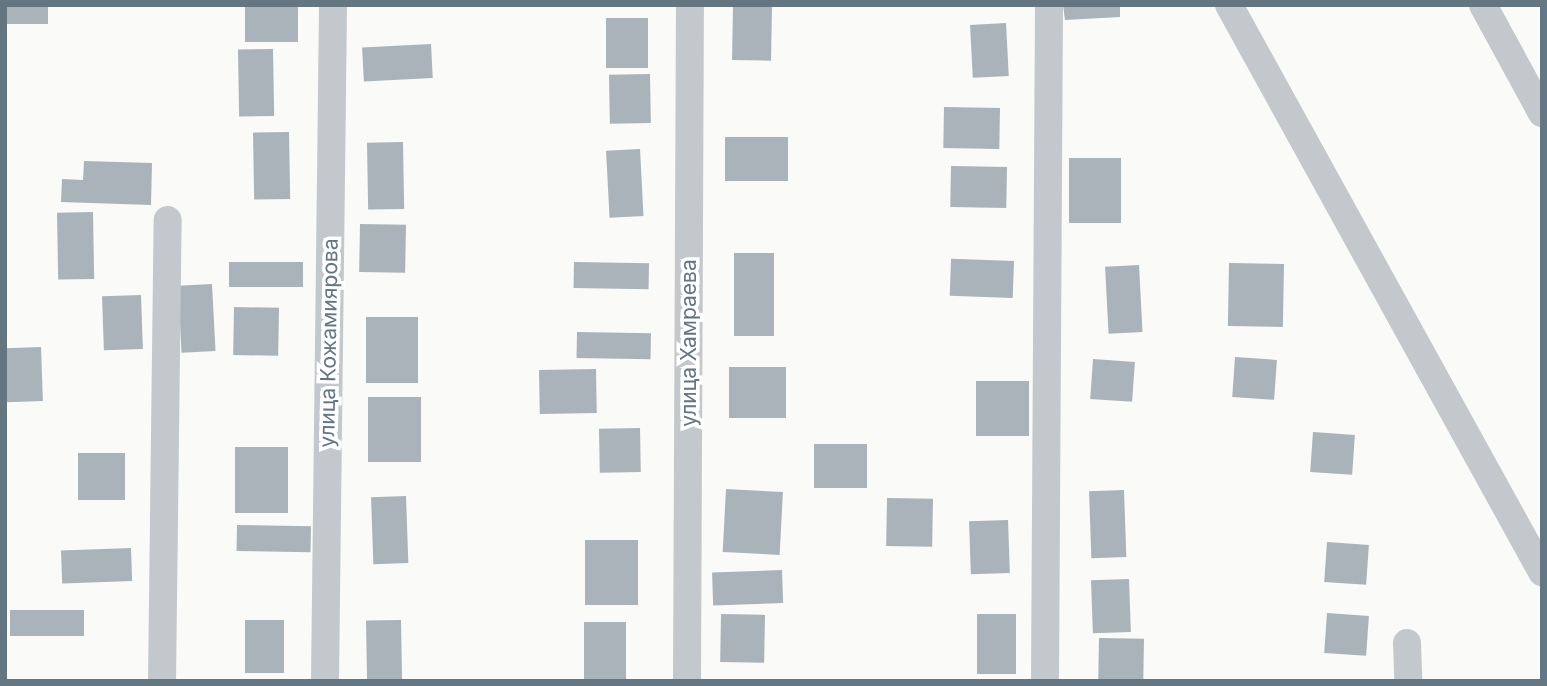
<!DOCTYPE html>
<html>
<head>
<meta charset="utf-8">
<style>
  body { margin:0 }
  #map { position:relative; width:1547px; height:686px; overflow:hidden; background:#fafaf8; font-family:Inter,sans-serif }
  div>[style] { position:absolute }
  .building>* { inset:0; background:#aab3b9; transform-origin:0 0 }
  .minor>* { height:28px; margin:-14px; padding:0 14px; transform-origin:14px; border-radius:14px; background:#c3c8cc }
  span { translate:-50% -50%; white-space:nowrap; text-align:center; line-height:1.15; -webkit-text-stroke:7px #fff; paint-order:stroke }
  .street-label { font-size:21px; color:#657683 }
  .frame { position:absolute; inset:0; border:7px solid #657683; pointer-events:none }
</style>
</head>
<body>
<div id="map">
  <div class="building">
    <div style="left:5px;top:5px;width:43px;height:19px"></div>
    <div style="left:245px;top:5px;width:53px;height:37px"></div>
    <div style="clip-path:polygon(1063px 5px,1120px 5px,1120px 17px,1065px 20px)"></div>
    <div style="left:733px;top:6px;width:39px;height:54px;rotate:1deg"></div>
    <div style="left:606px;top:18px;width:42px;height:50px"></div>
    <div style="left:1006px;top:23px;width:53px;height:36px;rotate:87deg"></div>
    <div style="left:431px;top:44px;width:34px;height:69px;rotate:87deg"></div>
    <div style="left:273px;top:49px;width:67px;height:35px;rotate:89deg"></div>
    <div style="left:650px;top:74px;width:49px;height:41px;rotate:89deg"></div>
    <div style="left:944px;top:107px;width:56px;height:41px;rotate:1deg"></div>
    <div style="left:289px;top:132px;width:67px;height:36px;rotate:89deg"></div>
    <div style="left:725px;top:137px;width:63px;height:44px"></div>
    <div style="left:403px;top:142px;width:67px;height:36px;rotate:89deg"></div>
    <div style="left:640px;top:149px;width:67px;height:34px;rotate:87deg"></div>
    <div style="left:1069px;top:158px;width:52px;height:65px"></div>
    <div style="clip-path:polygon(84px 161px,152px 163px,151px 205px,61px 202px,62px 179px,83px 180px)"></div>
    <div style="left:951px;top:166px;width:56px;height:41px;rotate:1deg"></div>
    <div style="left:93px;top:212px;width:67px;height:36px;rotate:89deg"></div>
    <div style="left:360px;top:224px;width:46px;height:48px;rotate:1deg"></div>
    <div style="left:734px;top:253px;width:40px;height:83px"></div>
    <div style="left:1014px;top:261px;width:37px;height:63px;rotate:92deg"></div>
    <div style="left:229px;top:262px;width:74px;height:25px"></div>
    <div style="left:574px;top:262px;width:75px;height:26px;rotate:1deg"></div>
    <div style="left:1229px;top:263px;width:55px;height:63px;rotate:1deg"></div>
    <div style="left:1139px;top:265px;width:67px;height:34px;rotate:87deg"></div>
    <div style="left:212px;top:284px;width:67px;height:34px;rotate:87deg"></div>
    <div style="left:141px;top:295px;width:54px;height:39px;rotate:88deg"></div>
    <div style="left:234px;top:307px;width:45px;height:48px;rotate:1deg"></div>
    <div style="left:366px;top:317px;width:52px;height:66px"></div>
    <div style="left:577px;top:332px;width:74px;height:26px;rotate:1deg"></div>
    <div style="left:41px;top:347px;width:54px;height:36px;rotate:88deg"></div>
    <div style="left:1235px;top:357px;width:42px;height:40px;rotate:4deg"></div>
    <div style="left:1093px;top:359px;width:42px;height:40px;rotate:4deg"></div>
    <div style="left:729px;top:367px;width:57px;height:51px"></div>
    <div style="left:596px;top:369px;width:44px;height:57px;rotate:89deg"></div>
    <div style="left:1029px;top:381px;width:55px;height:53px;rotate:90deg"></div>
    <div style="left:368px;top:397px;width:53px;height:65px"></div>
    <div style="left:640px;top:428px;width:44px;height:41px;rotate:89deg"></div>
    <div style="left:1313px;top:432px;width:42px;height:40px;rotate:4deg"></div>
    <div style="left:814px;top:444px;width:53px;height:44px"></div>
    <div style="left:235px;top:447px;width:53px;height:66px"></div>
    <div style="left:78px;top:453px;width:47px;height:47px"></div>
    <div style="left:726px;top:489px;width:57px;height:63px;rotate:3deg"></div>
    <div style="left:1124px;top:490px;width:67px;height:35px;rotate:88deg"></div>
    <div style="left:406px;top:496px;width:67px;height:35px;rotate:88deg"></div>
    <div style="left:887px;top:498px;width:46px;height:48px;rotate:1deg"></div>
    <div style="left:1008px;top:520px;width:53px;height:39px;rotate:88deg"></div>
    <div style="left:237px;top:525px;width:74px;height:26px;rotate:1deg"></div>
    <div style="left:585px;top:540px;width:53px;height:65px"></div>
    <div style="left:1327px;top:542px;width:42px;height:40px;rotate:4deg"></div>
    <div style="left:131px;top:548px;width:33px;height:70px;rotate:88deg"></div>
    <div style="left:782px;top:570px;width:33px;height:70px;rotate:88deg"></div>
    <div style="left:1129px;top:579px;width:53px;height:38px;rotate:88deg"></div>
    <div style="left:10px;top:610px;width:74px;height:26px"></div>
    <div style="left:1327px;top:613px;width:42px;height:40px;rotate:4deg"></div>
    <div style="left:721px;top:614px;width:44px;height:48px;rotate:1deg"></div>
    <div style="left:977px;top:614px;width:39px;height:60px"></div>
    <div style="left:245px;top:620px;width:39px;height:53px"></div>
    <div style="left:401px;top:620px;width:61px;height:35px;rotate:89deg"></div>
    <div style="left:584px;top:622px;width:42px;height:58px"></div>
    <div style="left:1099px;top:638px;width:45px;height:43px;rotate:1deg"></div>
  </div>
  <div class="minor">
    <div style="left:1229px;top:5px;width:648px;rotate:61.1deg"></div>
    <div style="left:1483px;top:5px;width:123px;rotate:61.4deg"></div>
    <div style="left:1407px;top:643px;width:38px;rotate:88deg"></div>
    <div style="left:162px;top:681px;width:461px;rotate:-89.3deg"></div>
    <div style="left:325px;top:681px;width:676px;rotate:-89.32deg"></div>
    <div style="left:687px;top:681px;width:676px;rotate:-89.75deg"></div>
    <div style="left:1045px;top:681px;width:676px;rotate:-89.66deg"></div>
  </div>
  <div class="street-label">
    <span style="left:329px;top:343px;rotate:-89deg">улица Кожамиярова</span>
    <span style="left:689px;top:343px;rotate:-90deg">улица Хамраева</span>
  </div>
  <div class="frame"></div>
</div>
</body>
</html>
